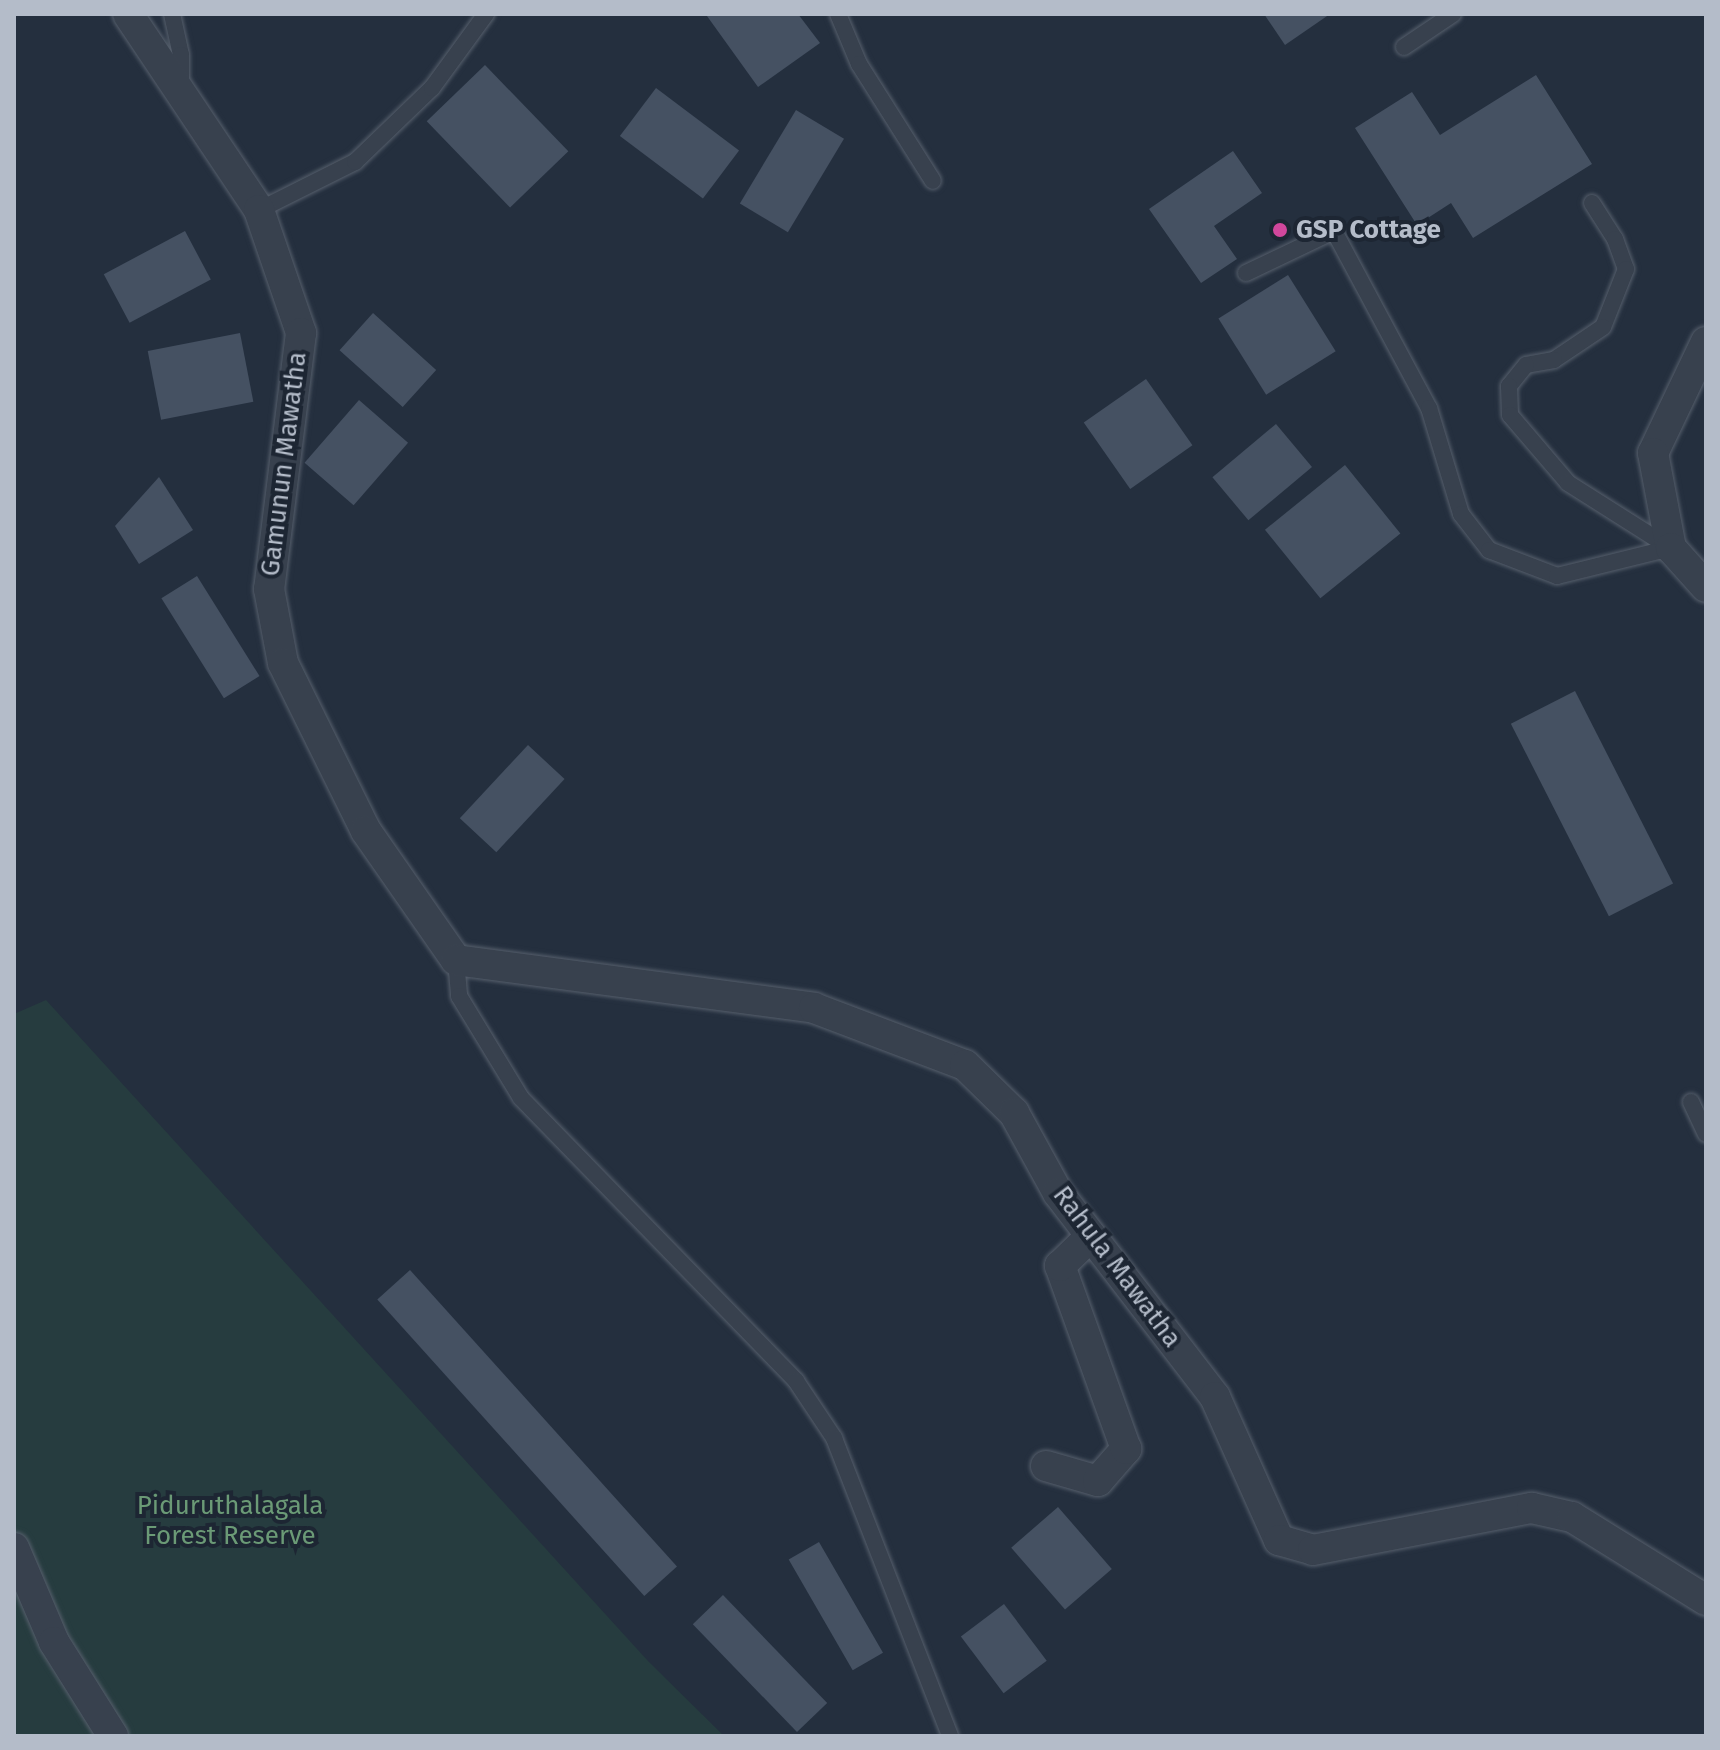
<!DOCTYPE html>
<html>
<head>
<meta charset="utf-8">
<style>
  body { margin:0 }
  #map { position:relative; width:1720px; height:1750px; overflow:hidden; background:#242f3e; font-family:"Fira Sans",sans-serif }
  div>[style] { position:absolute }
  .green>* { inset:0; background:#263c3f }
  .building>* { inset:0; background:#455162; transform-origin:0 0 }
  .roads { filter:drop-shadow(0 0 2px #565f6c) drop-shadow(0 0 2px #565f6c) }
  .lane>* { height:16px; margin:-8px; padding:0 8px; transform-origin:8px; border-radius:8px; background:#38414e }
  .street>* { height:30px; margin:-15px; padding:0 15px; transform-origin:15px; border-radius:15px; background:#38414e }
  .dots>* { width:22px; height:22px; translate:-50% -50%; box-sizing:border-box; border:4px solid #1d2633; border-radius:50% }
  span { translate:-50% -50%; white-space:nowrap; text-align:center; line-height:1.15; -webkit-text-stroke:8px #1d2633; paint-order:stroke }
  .poi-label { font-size:26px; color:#b4bcc9; font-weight:700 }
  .left { translate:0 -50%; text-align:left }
  .street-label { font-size:26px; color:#b4bcc9 }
  .park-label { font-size:26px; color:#6b9a76 }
  .frame { position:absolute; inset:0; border:16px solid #b4bcc9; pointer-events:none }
</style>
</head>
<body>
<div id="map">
  <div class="green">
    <div style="clip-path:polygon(46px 1000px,648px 1661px,724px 1736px,14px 1736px,14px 1014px)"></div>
  </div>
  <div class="building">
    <div style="clip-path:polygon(710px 14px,798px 14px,820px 43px,758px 87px,707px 16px)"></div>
    <div style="clip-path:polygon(1264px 14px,1330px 14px,1285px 45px)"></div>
    <div style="left:485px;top:65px;width:120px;height:81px;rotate:46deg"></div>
    <div style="clip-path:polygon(1536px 75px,1592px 164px,1473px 238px,1451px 203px,1417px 225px,1355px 128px,1412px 92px,1440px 135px)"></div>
    <div style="left:656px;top:88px;width:104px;height:60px;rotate:37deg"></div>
    <div style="left:796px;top:110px;width:56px;height:109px;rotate:31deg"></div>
    <div style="clip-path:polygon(1233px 151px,1262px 193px,1214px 226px,1237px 259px,1201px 283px,1149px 209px)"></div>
    <div style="left:185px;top:231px;width:55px;height:92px;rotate:62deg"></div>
    <div style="left:1288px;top:275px;width:90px;height:82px;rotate:58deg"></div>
    <div style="left:373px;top:313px;width:85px;height:50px;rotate:42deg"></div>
    <div style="left:240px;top:333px;width:70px;height:94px;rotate:79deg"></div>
    <div style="left:1146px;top:379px;width:81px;height:76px;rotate:55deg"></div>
    <div style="left:359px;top:400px;width:65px;height:83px;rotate:41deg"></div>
    <div style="left:1276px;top:424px;width:56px;height:83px;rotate:50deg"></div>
    <div style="left:1345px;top:465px;width:88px;height:103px;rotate:51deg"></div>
    <div style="clip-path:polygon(159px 477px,193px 530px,139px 564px,115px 526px)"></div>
    <div style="left:197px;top:576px;width:118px;height:42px;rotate:58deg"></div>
    <div style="left:1575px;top:691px;width:216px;height:72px;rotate:63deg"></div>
    <div style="left:528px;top:745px;width:50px;height:100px;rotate:43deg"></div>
    <div style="left:410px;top:1270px;width:399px;height:44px;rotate:48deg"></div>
    <div style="left:1058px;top:1507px;width:82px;height:62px;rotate:49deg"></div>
    <div style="left:819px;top:1542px;width:128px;height:35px;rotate:60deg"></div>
    <div style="left:723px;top:1595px;width:150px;height:42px;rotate:46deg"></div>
    <div style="left:1004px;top:1604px;width:71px;height:54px;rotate:53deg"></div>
  </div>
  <div class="roads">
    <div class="lane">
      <div style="left:172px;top:14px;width:42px;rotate:77.6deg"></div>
      <div style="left:181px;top:55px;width:33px;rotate:90deg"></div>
      <div style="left:838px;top:14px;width:54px;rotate:67.2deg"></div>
      <div style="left:859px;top:64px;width:138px;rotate:57.7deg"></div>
      <div style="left:1404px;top:47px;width:59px;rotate:-34deg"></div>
      <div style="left:1592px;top:203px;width:43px;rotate:57.4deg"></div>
      <div style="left:1615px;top:239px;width:32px;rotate:70deg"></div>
      <div style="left:1626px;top:269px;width:62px;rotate:111.6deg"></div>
      <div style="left:1603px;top:327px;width:59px;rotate:146deg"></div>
      <div style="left:1554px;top:360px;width:28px;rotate:170deg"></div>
      <div style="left:1526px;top:365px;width:27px;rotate:129deg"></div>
      <div style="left:1509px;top:386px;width:29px;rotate:88deg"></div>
      <div style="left:1510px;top:415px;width:89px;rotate:49.5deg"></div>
      <div style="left:1568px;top:483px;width:120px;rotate:32.4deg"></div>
      <div style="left:259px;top:210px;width:107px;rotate:-26.6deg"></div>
      <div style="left:355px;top:162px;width:107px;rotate:-43.9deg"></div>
      <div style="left:432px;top:88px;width:92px;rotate:-53.9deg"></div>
      <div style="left:1246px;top:273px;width:98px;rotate:-25.5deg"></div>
      <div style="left:1334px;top:231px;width:201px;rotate:61.8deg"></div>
      <div style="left:1429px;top:408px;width:111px;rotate:73.2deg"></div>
      <div style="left:1461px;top:514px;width:46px;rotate:52.1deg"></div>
      <div style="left:1489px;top:550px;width:73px;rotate:20.9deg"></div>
      <div style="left:1557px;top:576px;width:117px;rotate:-13.8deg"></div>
      <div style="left:456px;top:960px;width:36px;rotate:85deg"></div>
      <div style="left:459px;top:996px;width:119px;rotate:58.7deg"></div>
      <div style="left:521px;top:1098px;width:395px;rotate:45.8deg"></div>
      <div style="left:796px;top:1381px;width:69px;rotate:56.3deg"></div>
      <div style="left:834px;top:1438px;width:320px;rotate:68.7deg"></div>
      <div style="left:1691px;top:1102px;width:35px;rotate:65deg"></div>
    </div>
    <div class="street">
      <div style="left:128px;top:14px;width:236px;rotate:56.2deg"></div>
      <div style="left:259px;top:210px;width:130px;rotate:71.1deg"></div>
      <div style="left:301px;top:333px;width:258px;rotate:97.1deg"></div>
      <div style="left:269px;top:589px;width:75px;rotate:79.3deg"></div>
      <div style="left:283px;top:663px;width:187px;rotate:63.7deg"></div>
      <div style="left:366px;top:831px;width:157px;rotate:55.1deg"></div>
      <div style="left:456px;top:960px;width:361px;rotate:7.6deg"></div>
      <div style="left:814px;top:1008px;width:161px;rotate:20.7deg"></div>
      <div style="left:965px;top:1065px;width:69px;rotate:44.4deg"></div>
      <div style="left:1014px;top:1113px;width:91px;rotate:61.2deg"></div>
      <div style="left:1058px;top:1193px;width:257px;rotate:52.4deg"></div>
      <div style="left:1215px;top:1397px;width:157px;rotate:65.9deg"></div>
      <div style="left:1279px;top:1540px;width:35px;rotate:16deg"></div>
      <div style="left:1313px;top:1550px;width:223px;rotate:-10.9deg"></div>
      <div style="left:1532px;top:1508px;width:41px;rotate:12.7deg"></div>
      <div style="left:1572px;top:1517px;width:158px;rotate:31.8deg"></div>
      <div style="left:1706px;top:342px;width:123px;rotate:115.5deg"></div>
      <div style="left:1653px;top:453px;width:97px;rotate:79.3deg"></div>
      <div style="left:1671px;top:548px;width:52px;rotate:48.1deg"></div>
      <div style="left:1046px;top:1466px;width:54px;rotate:16.1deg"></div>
      <div style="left:1098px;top:1481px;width:43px;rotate:-48.8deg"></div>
      <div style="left:1126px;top:1449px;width:195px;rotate:-109.8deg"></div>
      <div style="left:1060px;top:1266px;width:43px;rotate:-44.1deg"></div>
      <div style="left:14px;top:1548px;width:102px;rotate:66.9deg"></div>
      <div style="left:54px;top:1642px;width:111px;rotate:57.9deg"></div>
    </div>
  </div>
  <div class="dots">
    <div style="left:1280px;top:230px;background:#d1479c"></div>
  </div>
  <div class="poi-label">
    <span class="left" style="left:1296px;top:230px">GSP Cottage</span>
  </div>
  <div class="street-label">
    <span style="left:284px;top:464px;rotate:-83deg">Gamunun Mawatha</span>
    <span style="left:1117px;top:1267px;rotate:53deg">Rahula Mawatha</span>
  </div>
  <div class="park-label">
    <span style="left:230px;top:1521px">Piduruthalagala<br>Forest Reserve</span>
  </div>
  <div class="frame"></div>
</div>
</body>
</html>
